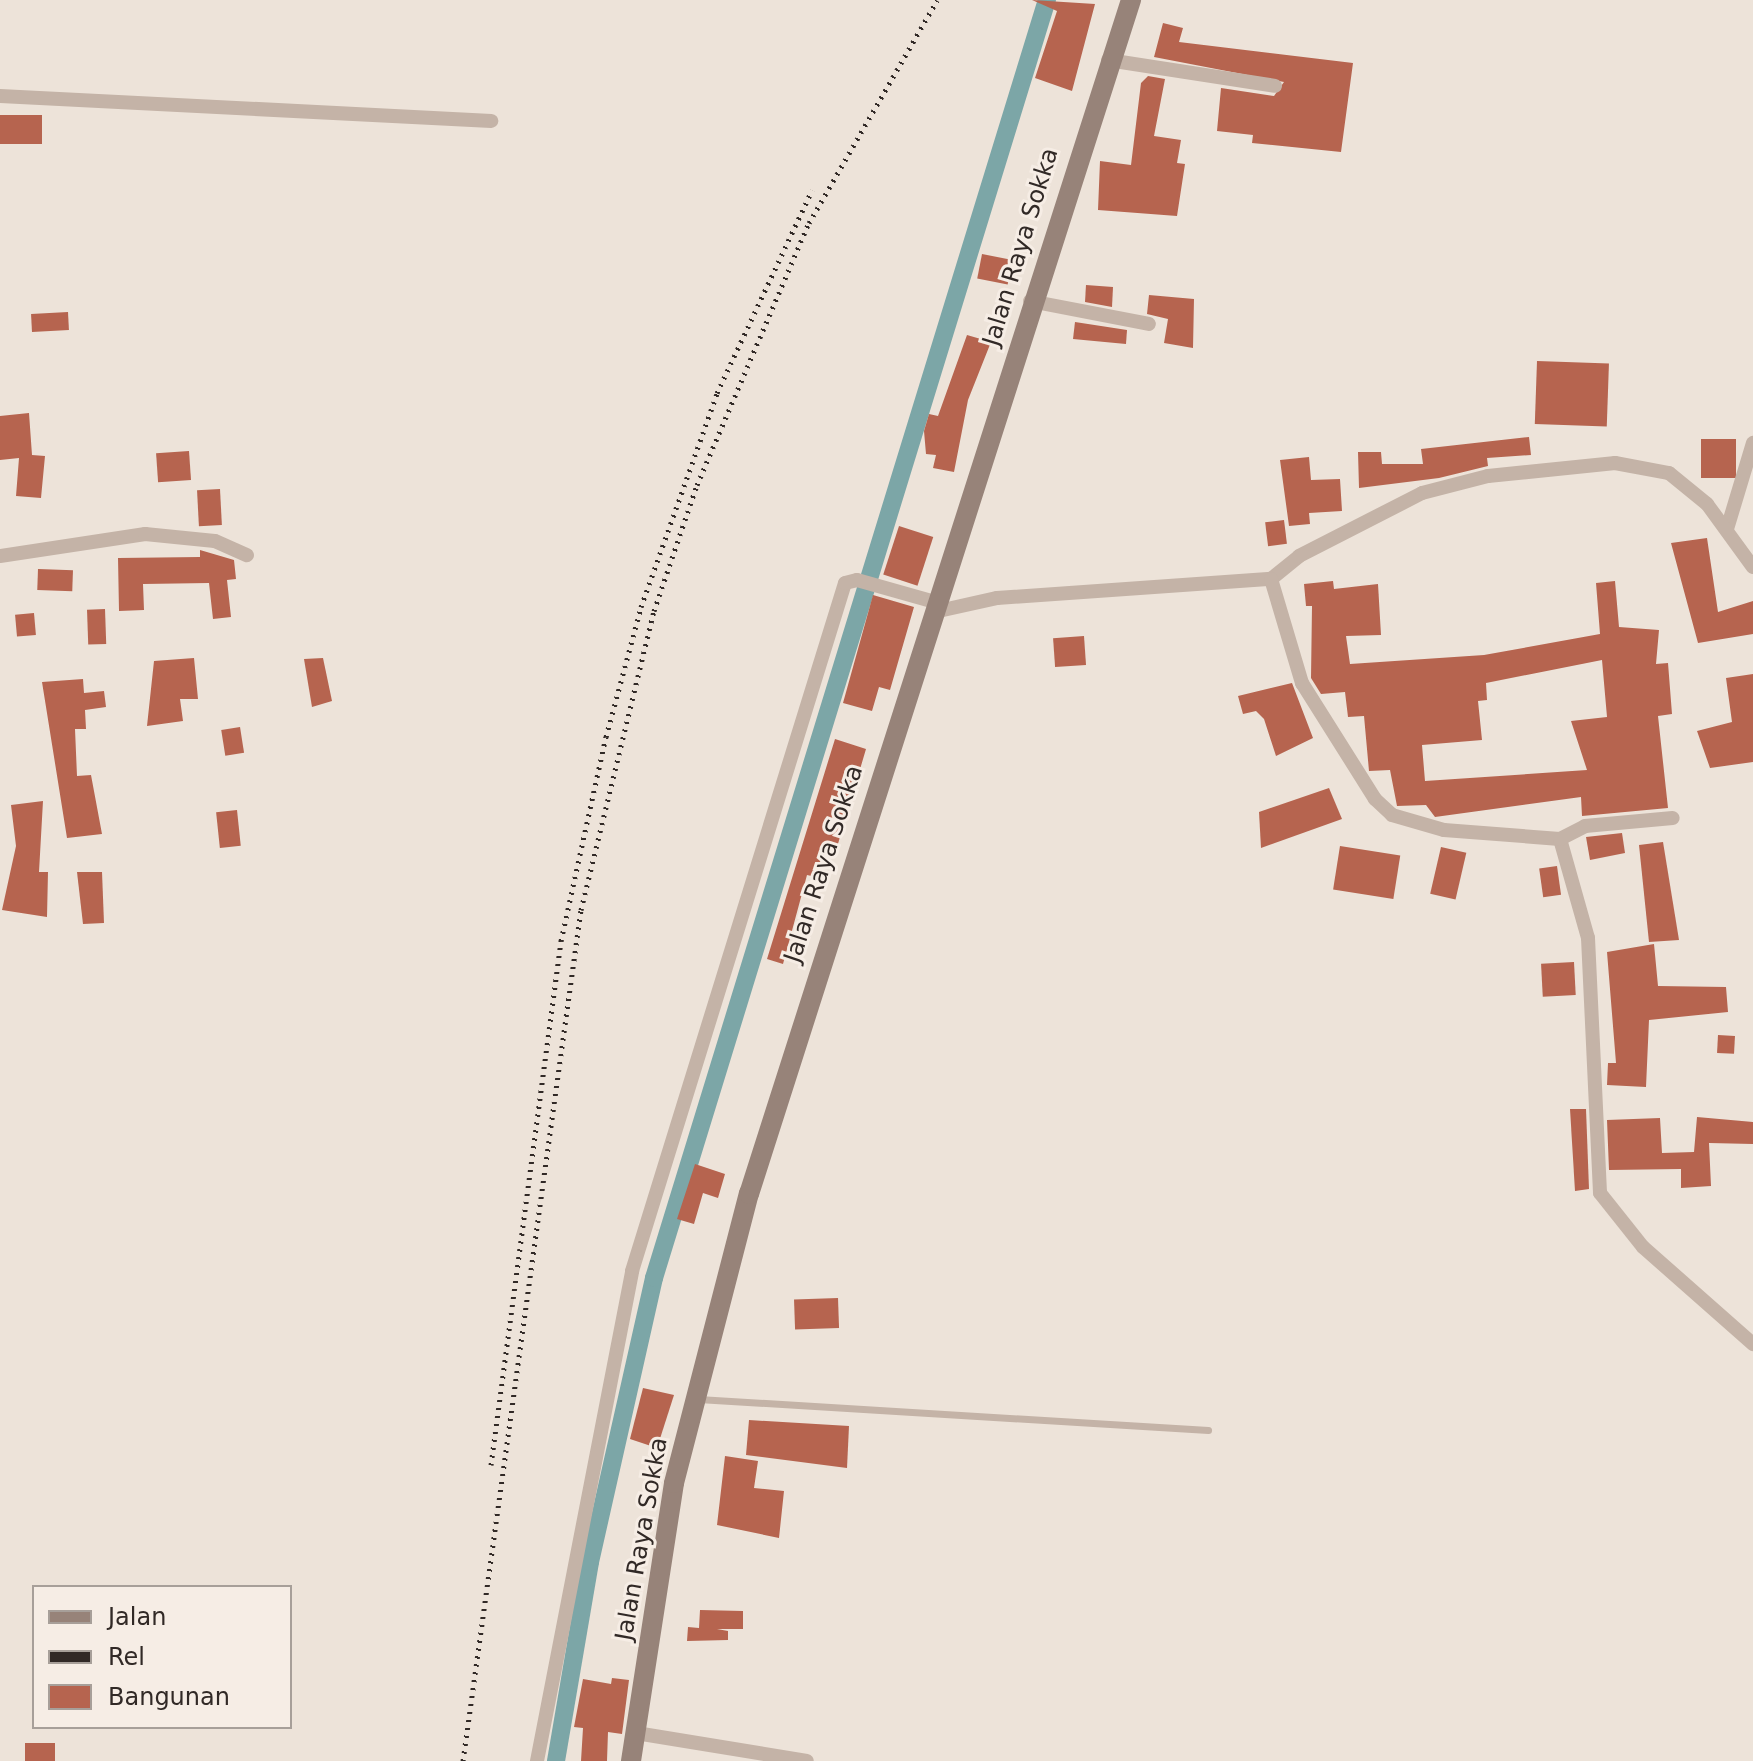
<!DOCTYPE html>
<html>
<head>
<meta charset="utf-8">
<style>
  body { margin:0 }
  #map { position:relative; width:1753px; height:1761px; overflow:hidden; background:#ede3d9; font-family:"DejaVu Sans",sans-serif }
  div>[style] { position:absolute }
  .canal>* { height:18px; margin:-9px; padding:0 9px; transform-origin:9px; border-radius:9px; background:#7ca6a7 }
  .building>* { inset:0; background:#b6644f; transform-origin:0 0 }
  .lane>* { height:7px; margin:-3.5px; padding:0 3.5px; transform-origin:3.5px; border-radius:3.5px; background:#c4b3a7 }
  .street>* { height:14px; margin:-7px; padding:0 7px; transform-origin:7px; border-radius:7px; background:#c4b3a7 }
  .secondary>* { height:20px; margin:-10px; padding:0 10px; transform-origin:10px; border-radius:10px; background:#978379 }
  .rail>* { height:5px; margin-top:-2.5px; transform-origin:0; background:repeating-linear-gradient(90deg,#312926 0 2px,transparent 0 8px) }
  span { translate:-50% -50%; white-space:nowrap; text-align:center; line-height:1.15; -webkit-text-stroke:6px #f6ede5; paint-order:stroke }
  .street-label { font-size:24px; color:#312926 }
  .legend { position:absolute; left:32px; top:1585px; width:260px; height:144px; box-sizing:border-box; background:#f6ede5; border:2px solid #a79f99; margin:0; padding:10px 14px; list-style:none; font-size:24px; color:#312926 }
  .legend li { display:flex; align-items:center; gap:16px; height:40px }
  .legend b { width:40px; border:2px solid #a79f99 }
</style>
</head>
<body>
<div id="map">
  <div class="canal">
    <div style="left:556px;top:1761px;width:202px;rotate:-80.3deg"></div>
    <div style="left:590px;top:1562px;width:291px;rotate:-77.3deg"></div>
    <div style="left:654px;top:1278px;width:1337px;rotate:-72.91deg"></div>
  </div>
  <div class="building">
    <div style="clip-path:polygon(1032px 0,1095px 4px,1072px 91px,1035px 78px,1057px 11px)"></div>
    <div style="clip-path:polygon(1163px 23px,1183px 28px,1179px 42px,1353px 63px,1341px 152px,1252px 143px,1253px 135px,1217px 131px,1221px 88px,1274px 96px,1284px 82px,1154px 57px)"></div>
    <div style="clip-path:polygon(1148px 76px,1165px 79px,1154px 136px,1181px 140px,1177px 163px,1185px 164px,1177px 216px,1098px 210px,1100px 161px,1131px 165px,1141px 83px)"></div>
    <div style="left:0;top:115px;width:42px;height:29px"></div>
    <div style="left:982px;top:254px;width:31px;height:25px;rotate:11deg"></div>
    <div style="clip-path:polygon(1086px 285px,1113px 287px,1112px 307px,1085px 302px)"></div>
    <div style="clip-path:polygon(1149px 295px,1194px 299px,1193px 348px,1164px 343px,1168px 319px,1147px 314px)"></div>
    <div style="left:68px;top:312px;width:18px;height:37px;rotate:87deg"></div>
    <div style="clip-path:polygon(1075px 322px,1127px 330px,1126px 344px,1073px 339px)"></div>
    <div style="clip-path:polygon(967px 335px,991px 342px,968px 400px,954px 472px,933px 468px,936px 455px,926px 454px,924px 431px,929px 414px,938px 416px)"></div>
    <div style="left:1537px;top:361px;width:72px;height:63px;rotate:2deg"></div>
    <div style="clip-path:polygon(29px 413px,32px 455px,45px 456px,41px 498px,16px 496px,19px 458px,0 460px,0 416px)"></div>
    <div style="clip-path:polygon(1529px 437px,1531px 455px,1487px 458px,1488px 466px,1439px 478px,1359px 488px,1358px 452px,1381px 452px,1382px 464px,1423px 464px,1421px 449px)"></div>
    <div style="left:1701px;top:439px;width:35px;height:39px"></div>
    <div style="left:189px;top:451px;width:29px;height:33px;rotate:86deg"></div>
    <div style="clip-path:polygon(1309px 457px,1311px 480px,1340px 479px,1342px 511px,1309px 513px,1310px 524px,1289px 526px,1280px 460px)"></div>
    <div style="left:220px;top:489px;width:36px;height:23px;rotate:87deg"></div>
    <div style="left:1284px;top:520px;width:24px;height:19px;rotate:83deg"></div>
    <div style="left:899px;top:526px;width:36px;height:51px;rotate:18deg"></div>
    <div style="clip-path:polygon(1707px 538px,1718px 612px,1753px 601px,1753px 634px,1698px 643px,1671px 543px)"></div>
    <div style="clip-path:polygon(200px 550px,234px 560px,236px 579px,227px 580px,231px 617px,213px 619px,209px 583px,143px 584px,144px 610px,119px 611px,118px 558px,200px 557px)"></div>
    <div style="left:38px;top:569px;width:35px;height:21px;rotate:2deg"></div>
    <div style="clip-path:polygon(evenodd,1333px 581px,1334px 589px,1378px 584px,1381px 635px,1346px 636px,1350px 664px,1484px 655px,1600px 634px,1596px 583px,1615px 581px,1619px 627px,1659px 630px,1656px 664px,1668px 663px,1672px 714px,1658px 716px,1668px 808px,1582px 816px,1581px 797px,1435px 817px,1426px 805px,1397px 806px,1390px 770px,1369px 771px,1364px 716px,1348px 717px,1345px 692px,1321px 694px,1311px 678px,1312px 606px,1306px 606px,1304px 584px,1333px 581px,1602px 660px,1607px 717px,1571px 721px,1587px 770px,1425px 781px,1422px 745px,1482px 740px,1478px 701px,1487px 700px,1486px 683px,1602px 660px)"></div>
    <div style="clip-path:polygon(873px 595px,914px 607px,890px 690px,879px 687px,872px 711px,843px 703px)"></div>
    <div style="left:105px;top:609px;width:35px;height:18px;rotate:88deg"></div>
    <div style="left:34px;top:613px;width:22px;height:19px;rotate:85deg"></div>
    <div style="left:1084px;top:636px;width:29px;height:31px;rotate:86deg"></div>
    <div style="clip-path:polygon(194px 658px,198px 699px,180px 699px,183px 721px,147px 726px,154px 661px)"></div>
    <div style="clip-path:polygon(323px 658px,332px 701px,312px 707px,304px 659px)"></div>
    <div style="clip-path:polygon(1753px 674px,1753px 762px,1710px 768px,1697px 731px,1732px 722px,1726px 678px)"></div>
    <div style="clip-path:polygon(83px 679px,84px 693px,104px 691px,106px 707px,85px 710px,86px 729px,75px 729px,77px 776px,91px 775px,102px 834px,67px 838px,42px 682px)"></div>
    <div style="clip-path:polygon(1292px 683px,1313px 738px,1276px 756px,1264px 719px,1256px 711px,1243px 714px,1238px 696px)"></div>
    <div style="left:240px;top:727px;width:26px;height:19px;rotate:81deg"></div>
    <div style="clip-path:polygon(835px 739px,866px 749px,835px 854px,823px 851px,816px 877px,807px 875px,783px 964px,767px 959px)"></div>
    <div style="clip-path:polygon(1329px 788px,1342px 819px,1261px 848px,1259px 812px)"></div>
    <div style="clip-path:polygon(43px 801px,39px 872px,48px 872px,47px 917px,2px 910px,16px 846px,11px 805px)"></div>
    <div style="left:237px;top:810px;width:36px;height:21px;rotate:84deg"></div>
    <div style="clip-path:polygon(1622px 833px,1625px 853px,1590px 860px,1586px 837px)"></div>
    <div style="clip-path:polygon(1663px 842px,1679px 940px,1649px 942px,1639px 845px)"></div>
    <div style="left:1340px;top:846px;width:61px;height:44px;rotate:9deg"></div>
    <div style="left:1441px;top:847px;width:26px;height:48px;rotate:13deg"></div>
    <div style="left:1557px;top:866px;width:29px;height:18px;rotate:82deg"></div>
    <div style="clip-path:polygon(77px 872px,102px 872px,104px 923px,83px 924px)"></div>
    <div style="clip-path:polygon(1654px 944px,1658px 986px,1726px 987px,1728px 1012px,1649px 1020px,1646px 1087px,1607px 1085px,1608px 1063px,1616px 1063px,1607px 952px)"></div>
    <div style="left:1574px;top:962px;width:33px;height:33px;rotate:87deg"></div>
    <div style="left:1718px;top:1035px;width:17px;height:18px;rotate:3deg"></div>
    <div style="clip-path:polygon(1570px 1109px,1586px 1109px,1589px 1189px,1575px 1191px)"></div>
    <div style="clip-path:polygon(1697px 1117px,1753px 1122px,1753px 1144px,1709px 1143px,1711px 1186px,1681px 1188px,1681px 1169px,1609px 1170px,1607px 1120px,1660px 1118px,1662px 1153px,1694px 1152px)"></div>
    <div style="clip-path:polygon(695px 1164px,725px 1174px,718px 1198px,703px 1193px,694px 1224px,677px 1219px)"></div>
    <div style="left:838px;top:1298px;width:30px;height:44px;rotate:88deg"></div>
    <div style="clip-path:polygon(643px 1388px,674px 1395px,657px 1448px,630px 1439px)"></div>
    <div style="clip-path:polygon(749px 1420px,849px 1426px,847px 1468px,746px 1455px)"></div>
    <div style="clip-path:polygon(725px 1456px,758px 1461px,754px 1488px,784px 1491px,779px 1538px,717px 1525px)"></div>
    <div style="clip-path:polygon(700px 1610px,743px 1611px,743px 1629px,717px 1629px,728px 1631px,728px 1640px,687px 1641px,688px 1627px,699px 1628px)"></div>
    <div style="clip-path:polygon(612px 1678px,629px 1680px,622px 1734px,608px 1732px,607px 1761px,581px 1761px,583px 1728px,574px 1727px,583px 1679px,611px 1684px)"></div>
    <div style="left:25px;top:1743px;width:30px;height:18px"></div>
  </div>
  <div class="lane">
    <div style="left:698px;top:1399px;width:511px;rotate:3.48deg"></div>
  </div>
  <div class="street">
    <div style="left:1108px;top:60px;width:169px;rotate:8.8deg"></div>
    <div style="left:0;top:96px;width:492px;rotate:2.9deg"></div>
    <div style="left:1030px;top:301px;width:121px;rotate:10.9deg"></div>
    <div style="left:1727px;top:529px;width:90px;rotate:-73.2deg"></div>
    <div style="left:0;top:556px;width:147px;rotate:-8.6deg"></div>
    <div style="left:145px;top:534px;width:70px;rotate:5.7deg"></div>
    <div style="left:215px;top:541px;width:35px;rotate:24deg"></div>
    <div style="left:1271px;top:579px;width:36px;rotate:-39deg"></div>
    <div style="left:1299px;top:556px;width:138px;rotate:-27.1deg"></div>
    <div style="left:1422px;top:493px;width:68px;rotate:-14.4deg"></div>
    <div style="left:1488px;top:476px;width:128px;rotate:-5.8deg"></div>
    <div style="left:1615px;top:463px;width:55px;rotate:10.5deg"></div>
    <div style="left:1669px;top:473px;width:49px;rotate:39.2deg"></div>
    <div style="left:1707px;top:504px;width:78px;rotate:53.9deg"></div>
    <div style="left:934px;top:612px;width:65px;rotate:-12.5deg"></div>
    <div style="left:997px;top:598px;width:275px;rotate:-4deg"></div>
    <div style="left:1271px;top:579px;width:109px;rotate:73.4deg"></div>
    <div style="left:1302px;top:683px;width:137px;rotate:57.8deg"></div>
    <div style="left:1375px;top:799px;width:23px;rotate:43deg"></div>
    <div style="left:1392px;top:815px;width:54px;rotate:16.1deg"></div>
    <div style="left:1444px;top:830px;width:116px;rotate:4.4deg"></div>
    <div style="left:1560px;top:839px;width:103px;rotate:74.2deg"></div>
    <div style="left:1588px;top:938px;width:255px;rotate:87.3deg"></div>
    <div style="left:1600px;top:1193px;width:69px;rotate:51.5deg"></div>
    <div style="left:1643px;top:1247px;width:147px;rotate:41.4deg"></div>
    <div style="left:1560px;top:839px;width:28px;rotate:-27deg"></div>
    <div style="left:1585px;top:826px;width:88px;rotate:-5.2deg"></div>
    <div style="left:636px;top:1733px;width:173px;rotate:9.3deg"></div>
    <div style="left:537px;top:1761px;width:499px;rotate:-79deg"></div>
    <div style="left:632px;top:1271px;width:720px;rotate:-72.8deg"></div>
    <div style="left:845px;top:583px;width:12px;rotate:-14deg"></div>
    <div style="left:857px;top:580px;width:81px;rotate:15.8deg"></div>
  </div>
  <div class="secondary">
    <div style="left:631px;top:1761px;width:281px;rotate:-81.2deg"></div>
    <div style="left:674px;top:1483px;width:299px;rotate:-75.5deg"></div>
    <div style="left:749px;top:1194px;width:1254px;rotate:-72.26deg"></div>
  </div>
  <div class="rail">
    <div style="left:491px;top:1465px;width:529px;rotate:-82.39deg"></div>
    <div style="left:561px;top:941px;width:209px;rotate:-77.6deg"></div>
    <div style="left:606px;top:737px;width:135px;rotate:-74.9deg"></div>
    <div style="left:641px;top:607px;width:227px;rotate:-70.4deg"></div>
    <div style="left:717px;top:393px;width:224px;rotate:-64.9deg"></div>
    <div style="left:463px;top:1761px;width:859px;rotate:-82.11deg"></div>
    <div style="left:581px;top:910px;width:308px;rotate:-76.3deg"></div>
    <div style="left:654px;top:611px;width:133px;rotate:-71.2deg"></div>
    <div style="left:697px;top:485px;width:285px;rotate:-66.9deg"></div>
    <div style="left:809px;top:223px;width:257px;rotate:-60.1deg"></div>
  </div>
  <div class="street-label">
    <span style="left:1021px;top:247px;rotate:-73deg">Jalan Raya Sokka</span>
    <span style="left:824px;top:864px;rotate:-72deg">Jalan Raya Sokka</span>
    <span style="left:642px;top:1539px;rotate:-80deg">Jalan Raya Sokka</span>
  </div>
  <ul class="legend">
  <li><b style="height:10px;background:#978379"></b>Jalan</li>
  <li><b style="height:10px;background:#312926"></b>Rel</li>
  <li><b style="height:22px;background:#b6644f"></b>Bangunan</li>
  </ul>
</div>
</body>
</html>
